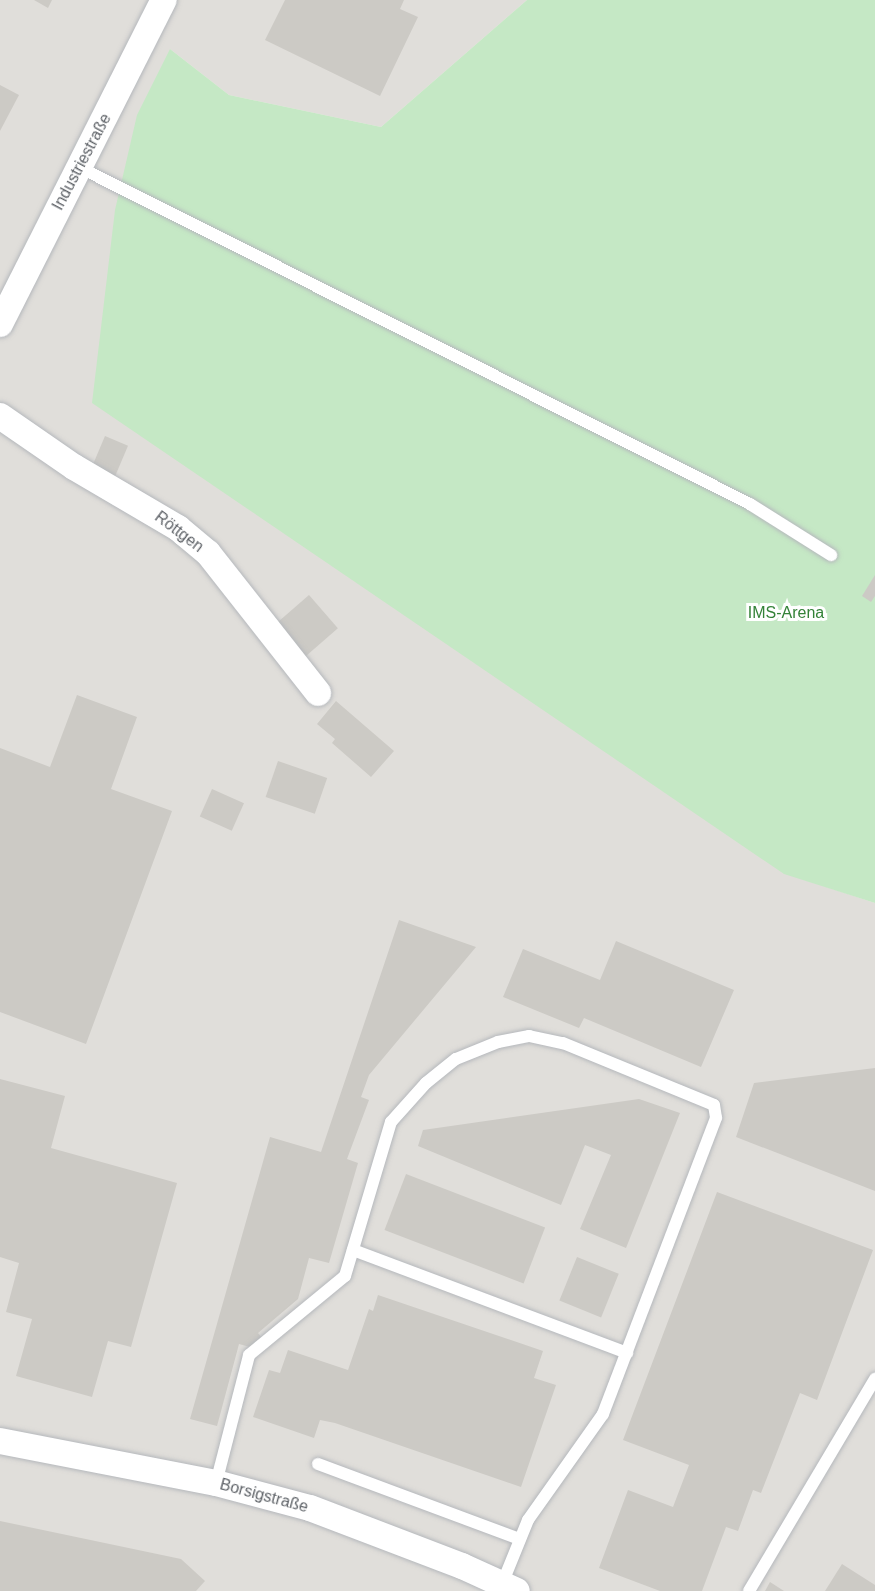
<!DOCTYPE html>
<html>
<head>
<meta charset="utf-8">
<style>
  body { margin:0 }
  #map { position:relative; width:875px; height:1591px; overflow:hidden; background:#f1efe8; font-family:Arial,sans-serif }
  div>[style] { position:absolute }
  .industrial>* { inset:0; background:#e0deda }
  .green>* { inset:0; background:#c5e8c5 }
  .building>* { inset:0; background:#cccac5; transform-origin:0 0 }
  .roads { filter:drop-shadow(0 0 2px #b5b8bc) drop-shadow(0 0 2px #b5b8bc) }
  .lane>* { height:12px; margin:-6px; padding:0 6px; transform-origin:6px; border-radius:6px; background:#fff }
  .street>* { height:26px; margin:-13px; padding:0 13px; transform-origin:13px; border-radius:13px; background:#fff }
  span { translate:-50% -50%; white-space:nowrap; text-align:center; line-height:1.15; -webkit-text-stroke:6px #fff; paint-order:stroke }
  .street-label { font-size:16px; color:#5f6368 }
  .park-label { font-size:16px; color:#348238 }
</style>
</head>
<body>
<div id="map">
  <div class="industrial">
    <div style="clip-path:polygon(0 0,527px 0,381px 127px,229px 95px,170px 49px,510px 683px,784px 873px,875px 903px,875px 1591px,0 1591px)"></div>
  </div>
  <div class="green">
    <div style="clip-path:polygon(527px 0,875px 0,875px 903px,784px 874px,92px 403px,115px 210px,137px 115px,170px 49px,229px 95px,381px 127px)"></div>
  </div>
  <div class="building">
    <div style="clip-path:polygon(34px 0,52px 0,48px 8px)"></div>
    <div style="clip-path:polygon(285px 0,404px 0,400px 9px,418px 17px,380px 96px,265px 40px)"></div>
    <div style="clip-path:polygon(0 85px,19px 95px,0 131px)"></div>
    <div style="left:105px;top:436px;width:25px;height:36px;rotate:23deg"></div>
    <div style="clip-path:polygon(875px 575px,875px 596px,871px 602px,862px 596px)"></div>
    <div style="left:309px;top:595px;width:44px;height:43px;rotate:49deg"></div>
    <div style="clip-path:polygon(77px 695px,137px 717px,111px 789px,172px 811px,86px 1044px,0 1012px,0 748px,50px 767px)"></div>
    <div style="clip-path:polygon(336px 701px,394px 751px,371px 777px,332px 743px,335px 739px,317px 724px)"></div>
    <div style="left:278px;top:761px;width:52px;height:38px;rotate:19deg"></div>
    <div style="left:212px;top:789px;width:35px;height:30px;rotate:24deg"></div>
    <div style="clip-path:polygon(399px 920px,476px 947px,369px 1075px,361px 1097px,369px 1100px,347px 1159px,358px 1163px,329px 1263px,309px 1258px,298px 1299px,258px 1333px,262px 1338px,250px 1347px,239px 1344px,217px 1426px,190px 1419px,270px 1137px,321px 1152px)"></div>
    <div style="clip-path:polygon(616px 941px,734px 990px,701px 1067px,584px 1018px,579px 1028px,503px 997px,523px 949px,600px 980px)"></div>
    <div style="clip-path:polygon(875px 1068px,875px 1191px,736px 1137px,754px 1083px)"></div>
    <div style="clip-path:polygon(0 1079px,65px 1096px,51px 1148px,177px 1183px,131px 1347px,108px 1341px,92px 1397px,16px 1376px,32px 1319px,6px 1312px,19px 1263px,0 1257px)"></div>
    <div style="clip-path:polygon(639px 1099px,680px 1113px,626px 1248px,580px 1229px,611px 1155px,585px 1145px,561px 1205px,418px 1146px,423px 1130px)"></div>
    <div style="left:406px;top:1174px;width:149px;height:60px;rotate:21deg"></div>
    <div style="clip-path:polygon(717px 1192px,873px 1250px,817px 1400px,800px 1393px,761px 1493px,753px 1490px,738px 1531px,726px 1527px,702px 1591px,660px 1591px,599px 1568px,628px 1490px,673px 1507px,689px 1465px,623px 1440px)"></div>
    <div style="left:577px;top:1257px;width:45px;height:47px;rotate:22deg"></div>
    <div style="clip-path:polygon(378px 1295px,543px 1351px,534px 1378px,556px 1385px,521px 1487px,335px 1423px,320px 1420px,314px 1438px,253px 1417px,269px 1370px,280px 1373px,288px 1350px,348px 1370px,369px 1309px,373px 1311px)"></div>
    <div style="clip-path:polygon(0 1521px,181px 1559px,205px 1581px,196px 1591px,0 1591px)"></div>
    <div style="clip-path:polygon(842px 1564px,875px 1585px,875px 1591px,825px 1591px)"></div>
    <div style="clip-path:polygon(770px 1582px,784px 1591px,765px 1591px)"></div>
  </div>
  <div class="roads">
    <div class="lane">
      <div style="left:79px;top:167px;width:751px;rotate:26.67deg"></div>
      <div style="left:750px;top:504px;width:96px;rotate:32.2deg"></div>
      <div style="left:353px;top:1250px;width:293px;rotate:20.6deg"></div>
      <div style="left:318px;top:1464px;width:215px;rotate:20.4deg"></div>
      <div style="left:216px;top:1483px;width:132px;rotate:-75.5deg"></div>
      <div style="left:249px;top:1355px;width:124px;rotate:-39.5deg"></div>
      <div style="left:345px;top:1276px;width:161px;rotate:-73.4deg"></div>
      <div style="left:391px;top:1122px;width:52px;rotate:-48.1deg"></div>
      <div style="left:426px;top:1083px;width:38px;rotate:-39deg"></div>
      <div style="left:456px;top:1059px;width:45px;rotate:-22deg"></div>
      <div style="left:498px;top:1042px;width:32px;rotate:-11deg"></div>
      <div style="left:529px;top:1036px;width:35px;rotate:12deg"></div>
      <div style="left:563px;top:1043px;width:163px;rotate:22.3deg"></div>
      <div style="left:714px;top:1105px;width:13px;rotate:81deg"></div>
      <div style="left:716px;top:1118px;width:317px;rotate:110.9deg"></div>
      <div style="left:603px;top:1414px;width:130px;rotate:125.3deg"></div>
      <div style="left:528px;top:1520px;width:69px;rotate:112.1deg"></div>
      <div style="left:749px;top:1591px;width:247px;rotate:-59.3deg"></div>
    </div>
    <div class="street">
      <div style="left:0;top:324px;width:363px;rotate:-63.2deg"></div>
      <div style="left:0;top:416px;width:90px;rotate:34.6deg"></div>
      <div style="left:74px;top:467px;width:121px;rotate:30.4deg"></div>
      <div style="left:178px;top:528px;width:39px;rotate:40deg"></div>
      <div style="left:208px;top:553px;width:178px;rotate:51.8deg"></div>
      <div style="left:0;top:1441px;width:220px;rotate:11deg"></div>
      <div style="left:216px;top:1483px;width:97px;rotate:14.9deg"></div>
      <div style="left:310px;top:1508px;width:163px;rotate:20.9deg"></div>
      <div style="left:462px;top:1566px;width:60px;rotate:24.4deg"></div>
    </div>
  </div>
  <div class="street-label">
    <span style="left:82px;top:162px;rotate:-62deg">Industriestraße</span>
    <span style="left:179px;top:532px;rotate:37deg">Röttgen</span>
    <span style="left:264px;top:1496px;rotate:15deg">Borsigstraße</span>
  </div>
  <div class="park-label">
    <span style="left:786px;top:613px">IMS-Arena</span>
  </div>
</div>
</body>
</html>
